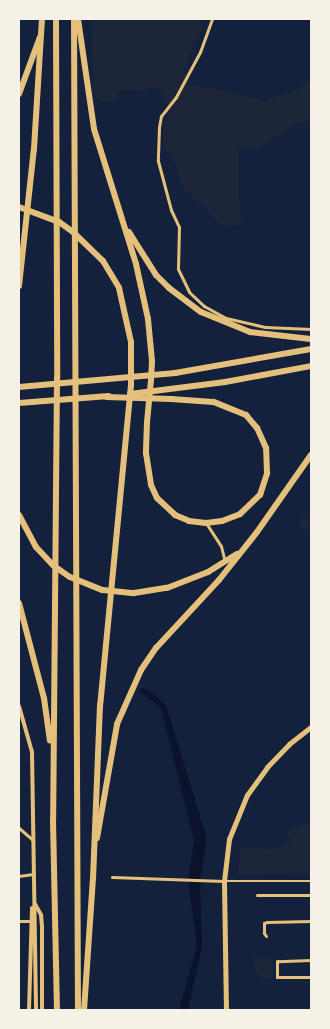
<!DOCTYPE html>
<html>
<head>
<meta charset="utf-8">
<style>
  body { margin:0 }
  #map { position:relative; width:330px; height:1029px; overflow:hidden; background:#14213d; font-family:"PT Sans Narrow",sans-serif }
  div>[style] { position:absolute }
  .green>* { inset:0; background:#1d2539 }
  .water>* { inset:0; background:#0b132b }
  .pedestrian>* { height:2.5px; margin:-1.25px; padding:0 1.25px; transform-origin:1.25px; border-radius:1.25px; background:#e5c07b }
  .minor>* { height:3px; margin:-1.5px; padding:0 1.5px; transform-origin:1.5px; border-radius:1.5px; background:#e5c07b }
  .tertiary>* { height:4px; margin:-2px; padding:0 2px; transform-origin:2px; border-radius:2px; background:#e5c07b }
  .primary>* { height:5px; margin:-2.5px; padding:0 2.5px; transform-origin:2.5px; border-radius:2.5px; background:#e5c07b }
  .motorway>* { height:6px; margin:-3px; padding:0 3px; transform-origin:3px; border-radius:3px; background:#e5c07b }
  span { translate:-50% -50%; white-space:nowrap; text-align:center; line-height:1.15; -webkit-text-stroke:4px #f6f1e7; paint-order:stroke }
  .frame { position:absolute; inset:0; border:20px solid #f6f1e7; pointer-events:none }
</style>
</head>
<body>
<div id="map">
  <div class="green">
    <div style="clip-path:polygon(92px 19px,201px 19px,201px 29px,183px 70px,193px 84px,264px 101px,297px 90px,311px 80px,311px 121px,297px 123px,260px 148px,238px 148px,239px 213px,242px 224px,222px 227px,203px 205px,183px 189px,175px 162px,164px 148px,163px 126px,169px 111px,162px 92px,151px 87px,143px 91px,124px 90px,119px 92px,118px 102px,99px 101px,93px 91px)"></div>
    <div style="clip-path:polygon(304px 517px,311px 523px,311px 533px,299px 525px,300px 519px)"></div>
    <div style="clip-path:polygon(311px 822px,311px 874px,237px 875px,242px 847px,275px 849px,291px 841px,287px 831px)"></div>
    <div style="clip-path:polygon(253px 958px,273px 958px,273px 979px,262px 979px,254px 968px)"></div>
  </div>
  <div class="water">
    <div style="clip-path:polygon(141px 688px,149px 690px,166px 705px,207px 839px,200px 879px,202px 947px,188px 1010px,179px 1010px,197px 945px,188px 880px,194px 840px,161px 708px,140px 691px)"></div>
  </div>
  <div class="pedestrian">
    <div style="left:225px;top:881px;width:86px"></div>
  </div>
  <div class="minor">
    <div style="left:212px;top:19px;width:35px;rotate:110deg"></div>
    <div style="left:200px;top:52px;width:51px;rotate:118.1deg"></div>
    <div style="left:176px;top:97px;width:24px;rotate:128deg"></div>
    <div style="left:161px;top:116px;width:11px;rotate:100deg"></div>
    <div style="left:159px;top:127px;width:34px;rotate:92deg"></div>
    <div style="left:158px;top:161px;width:51px;rotate:75.1deg"></div>
    <div style="left:171px;top:210px;width:19px;rotate:65deg"></div>
    <div style="left:179px;top:227px;width:42px;rotate:91.4deg"></div>
    <div style="left:178px;top:269px;width:25px;rotate:64deg"></div>
    <div style="left:189px;top:292px;width:21px;rotate:43deg"></div>
    <div style="left:204px;top:306px;width:25px;rotate:29deg"></div>
    <div style="left:226px;top:318px;width:40px;rotate:13deg"></div>
    <div style="left:265px;top:327px;width:46px;rotate:2.5deg"></div>
    <div style="left:206px;top:523px;width:27px;rotate:57deg"></div>
    <div style="left:221px;top:546px;width:16px;rotate:76deg"></div>
    <div style="left:19px;top:828px;width:18px;rotate:41deg"></div>
    <div style="left:19px;top:876px;width:14px;rotate:-8deg"></div>
    <div style="left:112px;top:877px;width:112px;rotate:2deg"></div>
    <div style="left:257px;top:895px;width:54px"></div>
    <div style="left:19px;top:921px;width:11px"></div>
    <div style="left:266px;top:936px;width:4px;rotate:-124deg"></div>
    <div style="left:264px;top:933px;width:10px;rotate:-90deg"></div>
    <div style="left:264px;top:923px;width:3px;rotate:-18deg"></div>
    <div style="left:267px;top:922px;width:44px;rotate:-1.3deg"></div>
    <div style="left:311px;top:960px;width:34px;rotate:178deg"></div>
    <div style="left:277px;top:961px;width:16px;rotate:90deg"></div>
    <div style="left:277px;top:977px;width:34px"></div>
  </div>
  <div class="tertiary">
    <div style="left:19px;top:706px;width:48px;rotate:74.2deg"></div>
    <div style="left:32px;top:752px;width:258px;rotate:89.1deg"></div>
    <div style="left:35px;top:904px;width:13px;rotate:61deg"></div>
    <div style="left:41px;top:915px;width:11px;rotate:85deg"></div>
    <div style="left:42px;top:926px;width:84px;rotate:90deg"></div>
    <div style="left:29px;top:1010px;width:102px;rotate:-88.3deg"></div>
  </div>
  <div class="primary">
    <div style="left:226px;top:1010px;width:129px;rotate:-90.9deg"></div>
    <div style="left:224px;top:881px;width:42px;rotate:-83.2deg"></div>
    <div style="left:229px;top:839px;width:48px;rotate:-67.8deg"></div>
    <div style="left:247px;top:795px;width:34px;rotate:-54deg"></div>
    <div style="left:267px;top:767px;width:32px;rotate:-46deg"></div>
    <div style="left:289px;top:744px;width:28px;rotate:-38deg"></div>
  </div>
  <div class="motorway">
    <div style="left:56px;top:19px;width:359px;rotate:89.8deg"></div>
    <div style="left:57px;top:378px;width:442px;rotate:90.5deg"></div>
    <div style="left:53px;top:820px;width:190px;rotate:88.8deg"></div>
    <div style="left:74px;top:19px;width:991px;rotate:89.77deg"></div>
    <div style="left:78px;top:19px;width:111px;rotate:81.7deg"></div>
    <div style="left:94px;top:129px;width:141px;rotate:72.7deg"></div>
    <div style="left:136px;top:264px;width:56px;rotate:77.7deg"></div>
    <div style="left:148px;top:319px;width:42px;rotate:84.6deg"></div>
    <div style="left:152px;top:361px;width:19px;rotate:93deg"></div>
    <div style="left:151px;top:380px;width:42px;rotate:95.4deg"></div>
    <div style="left:147px;top:422px;width:31px;rotate:92deg"></div>
    <div style="left:146px;top:453px;width:32px;rotate:81deg"></div>
    <div style="left:151px;top:485px;width:14px;rotate:65deg"></div>
    <div style="left:157px;top:498px;width:25px;rotate:43deg"></div>
    <div style="left:175px;top:515px;width:15px;rotate:23deg"></div>
    <div style="left:189px;top:521px;width:17px;rotate:7deg"></div>
    <div style="left:206px;top:523px;width:16px;rotate:-7deg"></div>
    <div style="left:222px;top:521px;width:19px;rotate:-21deg"></div>
    <div style="left:240px;top:514px;width:28px;rotate:-44deg"></div>
    <div style="left:260px;top:495px;width:23px;rotate:-72deg"></div>
    <div style="left:267px;top:473px;width:25px;rotate:-92deg"></div>
    <div style="left:266px;top:448px;width:22px;rotate:-114deg"></div>
    <div style="left:257px;top:428px;width:17px;rotate:-130deg"></div>
    <div style="left:246px;top:415px;width:35px;rotate:-158deg"></div>
    <div style="left:213px;top:402px;width:42px;rotate:-175.9deg"></div>
    <div style="left:171px;top:399px;width:65px;rotate:-178.2deg"></div>
    <div style="left:19px;top:94px;width:61px;rotate:-69.8deg"></div>
    <div style="left:19px;top:207px;width:43px;rotate:20.6deg"></div>
    <div style="left:59px;top:222px;width:16px;rotate:35deg"></div>
    <div style="left:72px;top:231px;width:43px;rotate:44.1deg"></div>
    <div style="left:103px;top:261px;width:31px;rotate:59deg"></div>
    <div style="left:119px;top:288px;width:55px;rotate:77.5deg"></div>
    <div style="left:131px;top:342px;width:43px;rotate:90deg"></div>
    <div style="left:131px;top:385px;width:321px;rotate:95.5deg"></div>
    <div style="left:100px;top:705px;width:173px;rotate:92.3deg"></div>
    <div style="left:93px;top:878px;width:132px;rotate:93.9deg"></div>
    <div style="left:129px;top:232px;width:51px;rotate:57.9deg"></div>
    <div style="left:156px;top:275px;width:18px;rotate:45deg"></div>
    <div style="left:169px;top:288px;width:40px;rotate:37deg"></div>
    <div style="left:201px;top:312px;width:53px;rotate:22.2deg"></div>
    <div style="left:250px;top:332px;width:61px;rotate:6.5deg"></div>
    <div style="left:19px;top:286px;width:138px;rotate:-83.8deg"></div>
    <div style="left:34px;top:149px;width:130px;rotate:-86.5deg"></div>
    <div style="left:19px;top:387px;width:157px;rotate:-5.1deg"></div>
    <div style="left:175px;top:373px;width:138px;rotate:-10deg"></div>
    <div style="left:130px;top:394px;width:96px;rotate:-7.2deg"></div>
    <div style="left:225px;top:382px;width:87px;rotate:-10.5deg"></div>
    <div style="left:19px;top:403px;width:90px;rotate:-4.4deg"></div>
    <div style="left:19px;top:515px;width:36px;rotate:62deg"></div>
    <div style="left:36px;top:547px;width:26px;rotate:47deg"></div>
    <div style="left:54px;top:566px;width:19px;rotate:35deg"></div>
    <div style="left:70px;top:577px;width:35px;rotate:22deg"></div>
    <div style="left:103px;top:590px;width:31px;rotate:6deg"></div>
    <div style="left:134px;top:593px;width:33px;rotate:-9deg"></div>
    <div style="left:167px;top:588px;width:44px;rotate:-21.3deg"></div>
    <div style="left:208px;top:572px;width:34px;rotate:-32deg"></div>
    <div style="left:19px;top:603px;width:98px;rotate:75.3deg"></div>
    <div style="left:44px;top:698px;width:43px;rotate:82.1deg"></div>
    <div style="left:97px;top:838px;width:116px;rotate:-80deg"></div>
    <div style="left:117px;top:724px;width:59px;rotate:-66deg"></div>
    <div style="left:141px;top:670px;width:27px;rotate:-56deg"></div>
    <div style="left:156px;top:648px;width:93px;rotate:-47.2deg"></div>
    <div style="left:219px;top:580px;width:61px;rotate:-51.6deg"></div>
    <div style="left:257px;top:532px;width:94px;rotate:-55deg"></div>
  </div>
  <div class="frame"></div>
</div>
</body>
</html>
